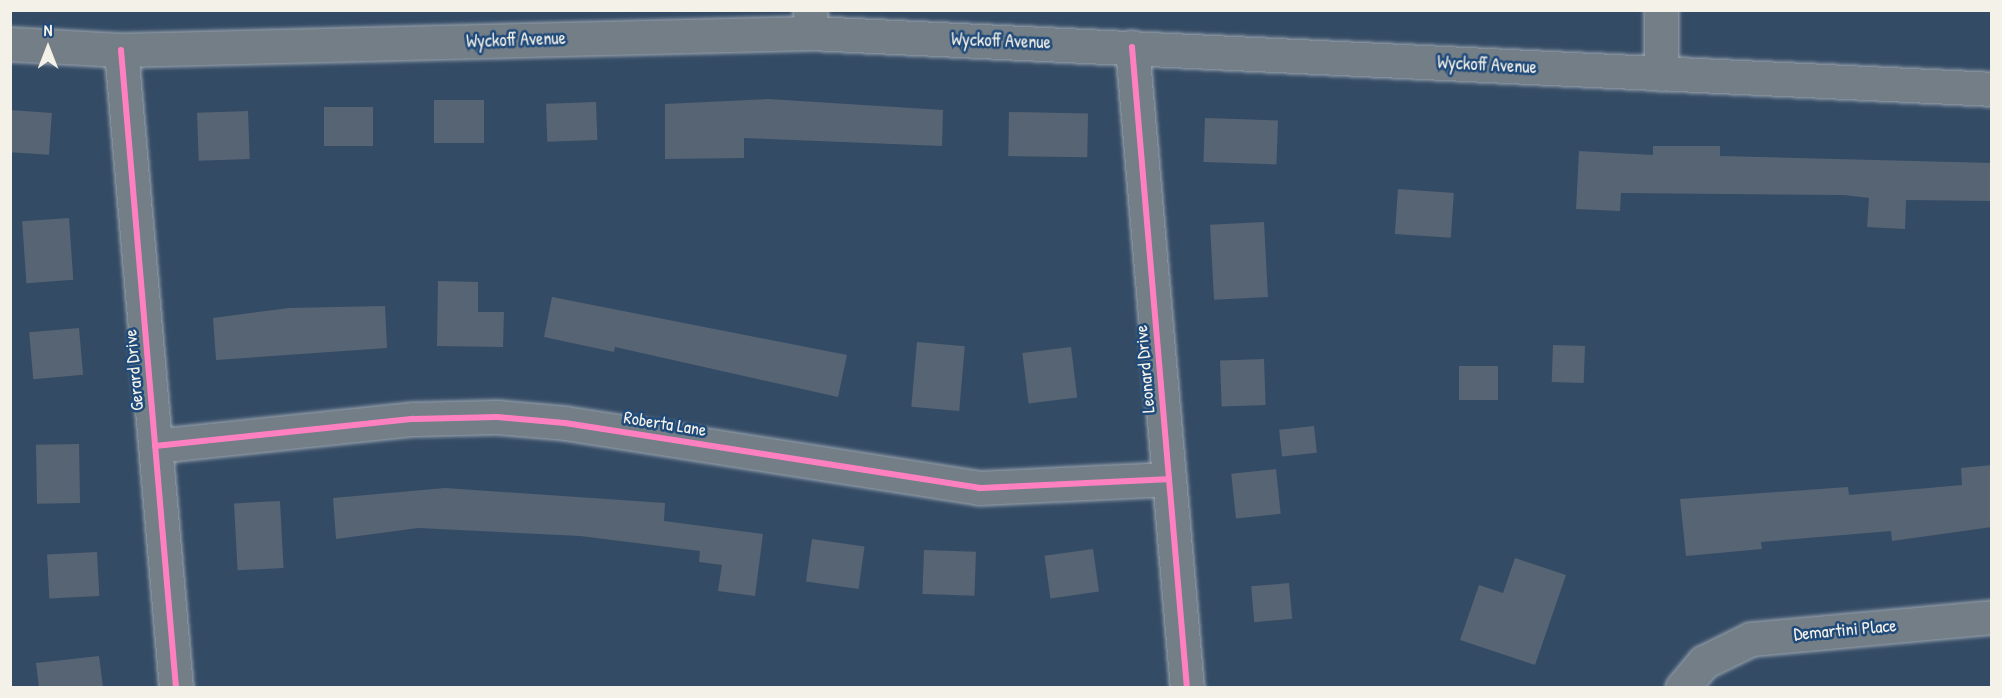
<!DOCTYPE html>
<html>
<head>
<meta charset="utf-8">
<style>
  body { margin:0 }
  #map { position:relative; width:2002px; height:698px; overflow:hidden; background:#344b65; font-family:"Patrick Hand",sans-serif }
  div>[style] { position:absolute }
  .building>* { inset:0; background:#576473; transform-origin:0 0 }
  .roads { filter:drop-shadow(0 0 2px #9ba5af) drop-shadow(0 0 2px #9ba5af) }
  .minor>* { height:33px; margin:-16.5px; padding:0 16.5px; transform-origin:16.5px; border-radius:16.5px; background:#737e87 }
  .major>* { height:33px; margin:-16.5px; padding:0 16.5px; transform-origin:16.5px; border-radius:16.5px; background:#737e87 }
  .cycleway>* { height:6px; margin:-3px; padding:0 3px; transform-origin:3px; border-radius:3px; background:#ff80c0 }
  span { translate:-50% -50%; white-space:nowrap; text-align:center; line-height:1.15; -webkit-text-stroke:5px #1f4a7a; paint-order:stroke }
  .street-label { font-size:18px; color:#f4f1e8 }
  .frame { position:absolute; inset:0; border:12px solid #f4f1e8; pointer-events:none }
  .north { position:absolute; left:18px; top:18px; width:60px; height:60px; -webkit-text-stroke:4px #1f4a7a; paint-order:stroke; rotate:0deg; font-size:16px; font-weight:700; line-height:24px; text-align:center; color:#f4f1e8 }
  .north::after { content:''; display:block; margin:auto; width:21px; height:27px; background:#f4f1e8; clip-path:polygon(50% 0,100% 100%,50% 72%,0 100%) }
</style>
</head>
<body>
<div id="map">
  <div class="building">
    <div style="clip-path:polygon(768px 99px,943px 110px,942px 146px,744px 138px,744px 158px,665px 159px,665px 104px)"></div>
    <div style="left:434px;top:100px;width:50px;height:43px"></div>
    <div style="left:596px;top:102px;width:38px;height:50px;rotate:88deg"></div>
    <div style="left:373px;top:107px;width:39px;height:49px;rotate:90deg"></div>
    <div style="left:10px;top:110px;width:42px;height:42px;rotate:4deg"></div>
    <div style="left:248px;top:111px;width:48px;height:51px;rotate:88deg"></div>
    <div style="left:1009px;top:112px;width:79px;height:44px;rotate:1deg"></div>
    <div style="left:1205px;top:118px;width:73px;height:44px;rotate:2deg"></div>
    <div style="clip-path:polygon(1653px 146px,1720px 146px,1720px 156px,1992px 163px,1992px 201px,1906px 200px,1905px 229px,1867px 227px,1869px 198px,1844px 195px,1621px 193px,1620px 211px,1576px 209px,1579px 151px,1653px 155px)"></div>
    <div style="left:1398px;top:189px;width:56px;height:45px;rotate:4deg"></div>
    <div style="left:69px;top:218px;width:62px;height:47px;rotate:86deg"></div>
    <div style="left:1264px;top:222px;width:75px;height:54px;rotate:87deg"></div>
    <div style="clip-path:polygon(438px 281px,478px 282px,478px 312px,504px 312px,503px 347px,437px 346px)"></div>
    <div style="clip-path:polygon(552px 297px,847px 355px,838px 397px,615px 347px,614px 352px,544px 337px)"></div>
    <div style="clip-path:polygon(385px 306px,387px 348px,216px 360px,213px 318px,289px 308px)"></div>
    <div style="left:79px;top:328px;width:47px;height:50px;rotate:85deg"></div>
    <div style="left:917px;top:342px;width:48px;height:65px;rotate:5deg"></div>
    <div style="left:1553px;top:345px;width:32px;height:37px;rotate:2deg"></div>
    <div style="left:1071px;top:347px;width:51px;height:49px;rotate:83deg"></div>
    <div style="left:1264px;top:359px;width:46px;height:44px;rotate:88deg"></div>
    <div style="left:1459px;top:366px;width:39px;height:34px"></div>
    <div style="left:1314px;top:426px;width:27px;height:35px;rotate:84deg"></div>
    <div style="left:79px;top:444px;width:59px;height:43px;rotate:89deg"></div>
    <div style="clip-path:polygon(1992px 465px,1992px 527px,1892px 541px,1891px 531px,1761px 542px,1762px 549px,1686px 556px,1680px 499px,1848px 487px,1849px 495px,1962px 485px,1961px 468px)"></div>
    <div style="left:1276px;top:469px;width:45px;height:45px;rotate:84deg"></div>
    <div style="clip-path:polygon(445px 488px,665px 503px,664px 521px,763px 534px,755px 596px,718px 591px,722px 565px,699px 562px,700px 551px,580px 536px,418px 528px,336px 539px,333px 498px)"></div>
    <div style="left:280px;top:501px;width:67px;height:46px;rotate:87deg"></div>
    <div style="left:812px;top:539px;width:53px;height:43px;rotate:8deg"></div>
    <div style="left:1093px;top:549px;width:43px;height:49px;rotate:82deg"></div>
    <div style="left:924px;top:550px;width:52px;height:44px;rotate:2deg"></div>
    <div style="left:97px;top:552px;width:44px;height:50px;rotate:87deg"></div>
    <div style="clip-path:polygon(1515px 558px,1566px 575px,1535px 665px,1460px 640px,1479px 585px,1503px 593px)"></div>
    <div style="left:1289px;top:583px;width:36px;height:38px;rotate:85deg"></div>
    <div style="clip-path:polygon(99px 656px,103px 687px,39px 687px,36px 663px)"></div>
  </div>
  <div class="roads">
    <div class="minor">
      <div style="left:810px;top:10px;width:23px;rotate:88deg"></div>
      <div style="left:1132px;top:47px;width:643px;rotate:85.1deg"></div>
      <div style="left:121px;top:50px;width:640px;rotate:85.07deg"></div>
      <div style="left:1661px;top:74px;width:64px;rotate:-90deg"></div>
      <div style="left:155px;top:446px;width:260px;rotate:-6deg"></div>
      <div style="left:414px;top:419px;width:83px;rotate:-1.4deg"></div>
      <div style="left:497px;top:417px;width:68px;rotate:5deg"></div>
      <div style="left:565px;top:423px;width:419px;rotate:8.9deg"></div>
      <div style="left:979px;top:488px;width:190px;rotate:-2.7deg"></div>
      <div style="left:1682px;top:688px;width:34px;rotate:-50deg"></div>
      <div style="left:1704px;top:662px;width:52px;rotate:-26.1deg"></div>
      <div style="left:1751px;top:639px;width:242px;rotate:-5.2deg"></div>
    </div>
    <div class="major">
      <div style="left:10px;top:44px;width:111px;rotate:3.1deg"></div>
      <div style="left:121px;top:50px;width:690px;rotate:-1.41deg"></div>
      <div style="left:811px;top:33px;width:1182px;rotate:2.71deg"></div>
    </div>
  </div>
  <div class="cycleway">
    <div style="left:1132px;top:47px;width:643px;rotate:85.1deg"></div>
    <div style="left:121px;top:50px;width:640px;rotate:85.07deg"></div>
    <div style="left:155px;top:446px;width:260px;rotate:-6deg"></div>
    <div style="left:414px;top:419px;width:83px;rotate:-1.4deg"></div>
    <div style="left:497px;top:417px;width:68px;rotate:5deg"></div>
    <div style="left:565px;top:423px;width:419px;rotate:8.9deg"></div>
    <div style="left:979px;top:488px;width:190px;rotate:-2.7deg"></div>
  </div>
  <div class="street-label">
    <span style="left:516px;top:40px;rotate:-2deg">Wyckoff Avenue</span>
    <span style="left:1001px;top:41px;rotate:2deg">Wyckoff Avenue</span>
    <span style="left:1487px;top:65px;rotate:3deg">Wyckoff Avenue</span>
    <span style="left:1145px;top:369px;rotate:-95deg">Leonard Drive</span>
    <span style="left:134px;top:370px;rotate:-95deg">Gerard Drive</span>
    <span style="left:665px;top:424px;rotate:9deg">Roberta Lane</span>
    <span style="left:1845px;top:630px;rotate:-5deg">Demartini Place</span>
  </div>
  <div class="frame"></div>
  <div class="north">N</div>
</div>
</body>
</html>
